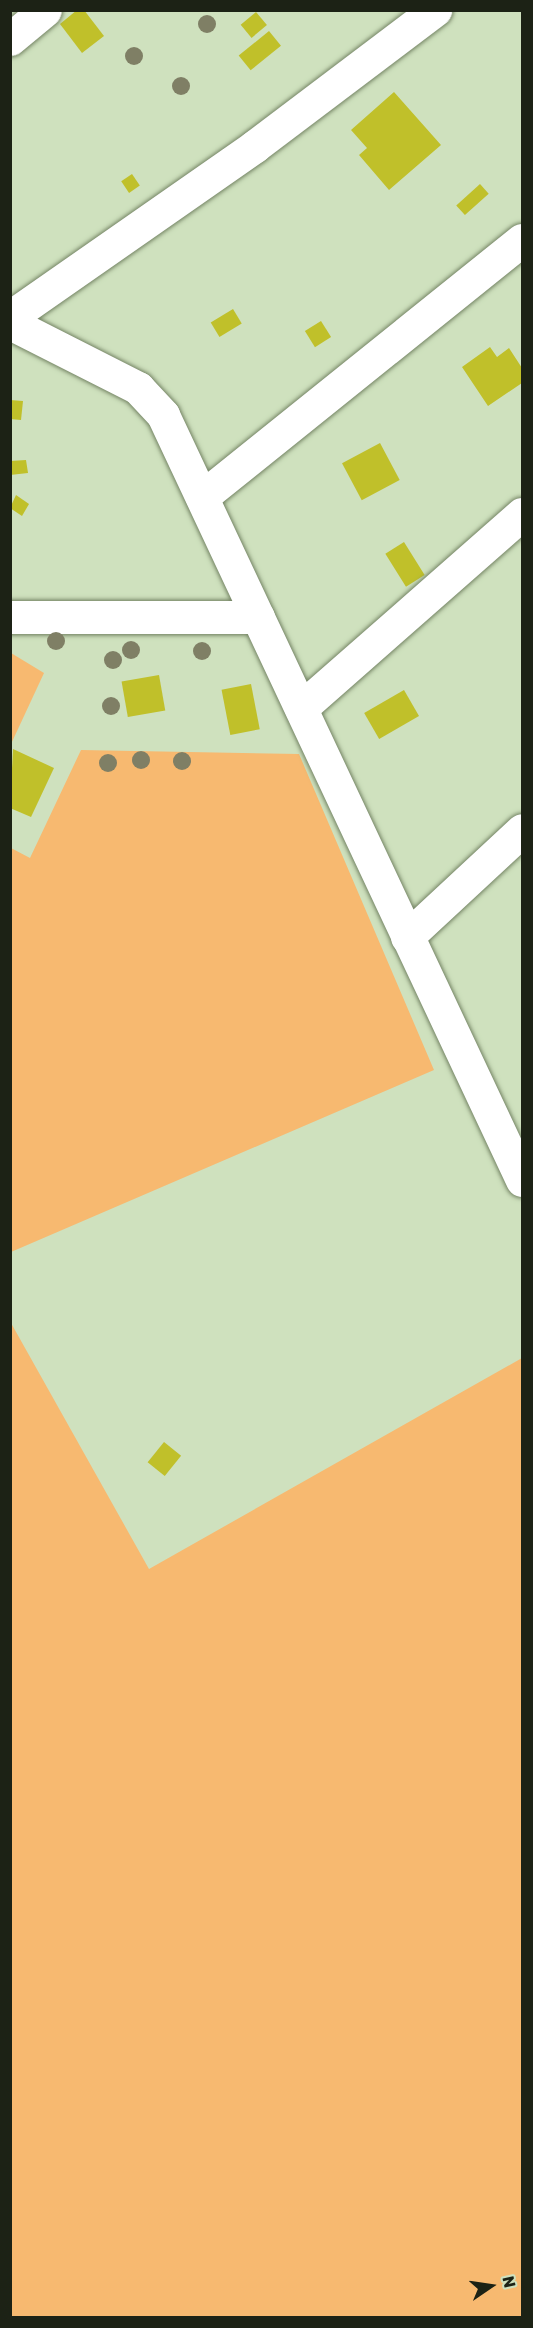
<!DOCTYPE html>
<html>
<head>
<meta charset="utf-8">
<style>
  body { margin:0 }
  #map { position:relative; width:533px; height:2328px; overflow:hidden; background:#cfe1be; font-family:Rubik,sans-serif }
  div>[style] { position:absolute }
  .green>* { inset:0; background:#f7b970 }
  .building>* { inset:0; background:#c0c02a; transform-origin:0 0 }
  .roads { filter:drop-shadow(0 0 2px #748464) drop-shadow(0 0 2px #748464) }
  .street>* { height:33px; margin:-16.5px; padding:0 16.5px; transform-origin:16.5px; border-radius:16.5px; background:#fff }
  .trees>* { width:18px; height:18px; margin:-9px; border-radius:50%; background:#7f7f65 }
  span { translate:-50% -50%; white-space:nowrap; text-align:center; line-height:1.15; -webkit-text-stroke:5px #cfe1be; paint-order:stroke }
  .frame { position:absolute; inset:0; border:12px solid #1c2215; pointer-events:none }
  .north { position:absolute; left:461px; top:2256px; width:60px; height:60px; -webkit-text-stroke:4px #cfe1be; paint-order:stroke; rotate:77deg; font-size:16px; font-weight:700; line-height:24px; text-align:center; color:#1c2215 }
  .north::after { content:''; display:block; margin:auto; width:21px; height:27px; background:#1c2215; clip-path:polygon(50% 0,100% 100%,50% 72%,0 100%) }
</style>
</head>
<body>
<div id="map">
  <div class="green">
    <div style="clip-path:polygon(11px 653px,44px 673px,11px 744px)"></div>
    <div style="clip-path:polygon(81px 750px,299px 754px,434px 1070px,11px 1252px,11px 848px,30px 858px)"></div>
    <div style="clip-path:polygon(11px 1323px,149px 1569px,522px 1358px,522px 2317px,11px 2317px)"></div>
  </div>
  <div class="building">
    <div style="clip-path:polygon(77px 10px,84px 10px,104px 36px,82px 53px,60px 24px)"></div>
    <div style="left:256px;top:12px;width:17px;height:20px;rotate:50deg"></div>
    <div style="left:269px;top:31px;width:19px;height:39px;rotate:51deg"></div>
    <div style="clip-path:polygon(394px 92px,441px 145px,389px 190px,359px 155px,367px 148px,351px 130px)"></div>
    <div style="left:132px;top:174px;width:14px;height:13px;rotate:56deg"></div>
    <div style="left:480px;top:184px;width:13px;height:32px;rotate:48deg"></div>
    <div style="left:233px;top:309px;width:17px;height:26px;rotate:59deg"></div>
    <div style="left:321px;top:321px;width:19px;height:19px;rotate:58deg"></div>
    <div style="clip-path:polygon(490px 347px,497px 357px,509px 348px,522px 368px,522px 383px,488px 406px,462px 367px)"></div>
    <div style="clip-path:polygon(10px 400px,23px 401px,21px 420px,10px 419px)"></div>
    <div style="left:380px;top:443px;width:42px;height:43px;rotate:62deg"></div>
    <div style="clip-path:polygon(26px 460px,28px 473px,10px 475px,10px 461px)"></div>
    <div style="clip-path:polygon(16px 495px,29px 504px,22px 516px,10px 508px)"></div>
    <div style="left:404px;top:542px;width:39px;height:22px;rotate:58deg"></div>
    <div style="left:159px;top:675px;width:36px;height:38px;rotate:80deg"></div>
    <div style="left:251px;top:684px;width:46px;height:30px;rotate:79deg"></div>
    <div style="left:404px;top:690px;width:30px;height:46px;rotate:60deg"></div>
    <div style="clip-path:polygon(13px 749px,54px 768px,31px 817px,10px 808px)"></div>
    <div style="left:164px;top:1442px;width:22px;height:26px;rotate:39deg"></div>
  </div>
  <div class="roads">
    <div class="street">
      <div style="left:10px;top:39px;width:45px;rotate:-39.6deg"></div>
      <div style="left:10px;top:317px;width:299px;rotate:-34.9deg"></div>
      <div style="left:255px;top:146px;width:226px;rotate:-37.1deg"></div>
      <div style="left:10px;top:323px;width:144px;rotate:26.9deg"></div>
      <div style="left:138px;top:388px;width:37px;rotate:47deg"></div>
      <div style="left:163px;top:415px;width:845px;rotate:64.86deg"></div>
      <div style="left:202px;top:497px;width:410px;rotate:-38.8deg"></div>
      <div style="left:10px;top:617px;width:248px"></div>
      <div style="left:301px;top:708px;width:294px;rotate:-41.3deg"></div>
      <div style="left:407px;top:937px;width:157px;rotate:-42.9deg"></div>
    </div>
  </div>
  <div class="trees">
    <div style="left:207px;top:24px"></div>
    <div style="left:134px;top:56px"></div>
    <div style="left:181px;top:86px"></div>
    <div style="left:56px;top:641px"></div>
    <div style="left:131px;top:650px"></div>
    <div style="left:202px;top:651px"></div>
    <div style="left:113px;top:660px"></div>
    <div style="left:111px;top:706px"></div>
    <div style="left:141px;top:760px"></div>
    <div style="left:182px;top:761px"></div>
    <div style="left:108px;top:763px"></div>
  </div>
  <div class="frame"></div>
  <div class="north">N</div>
</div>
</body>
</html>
